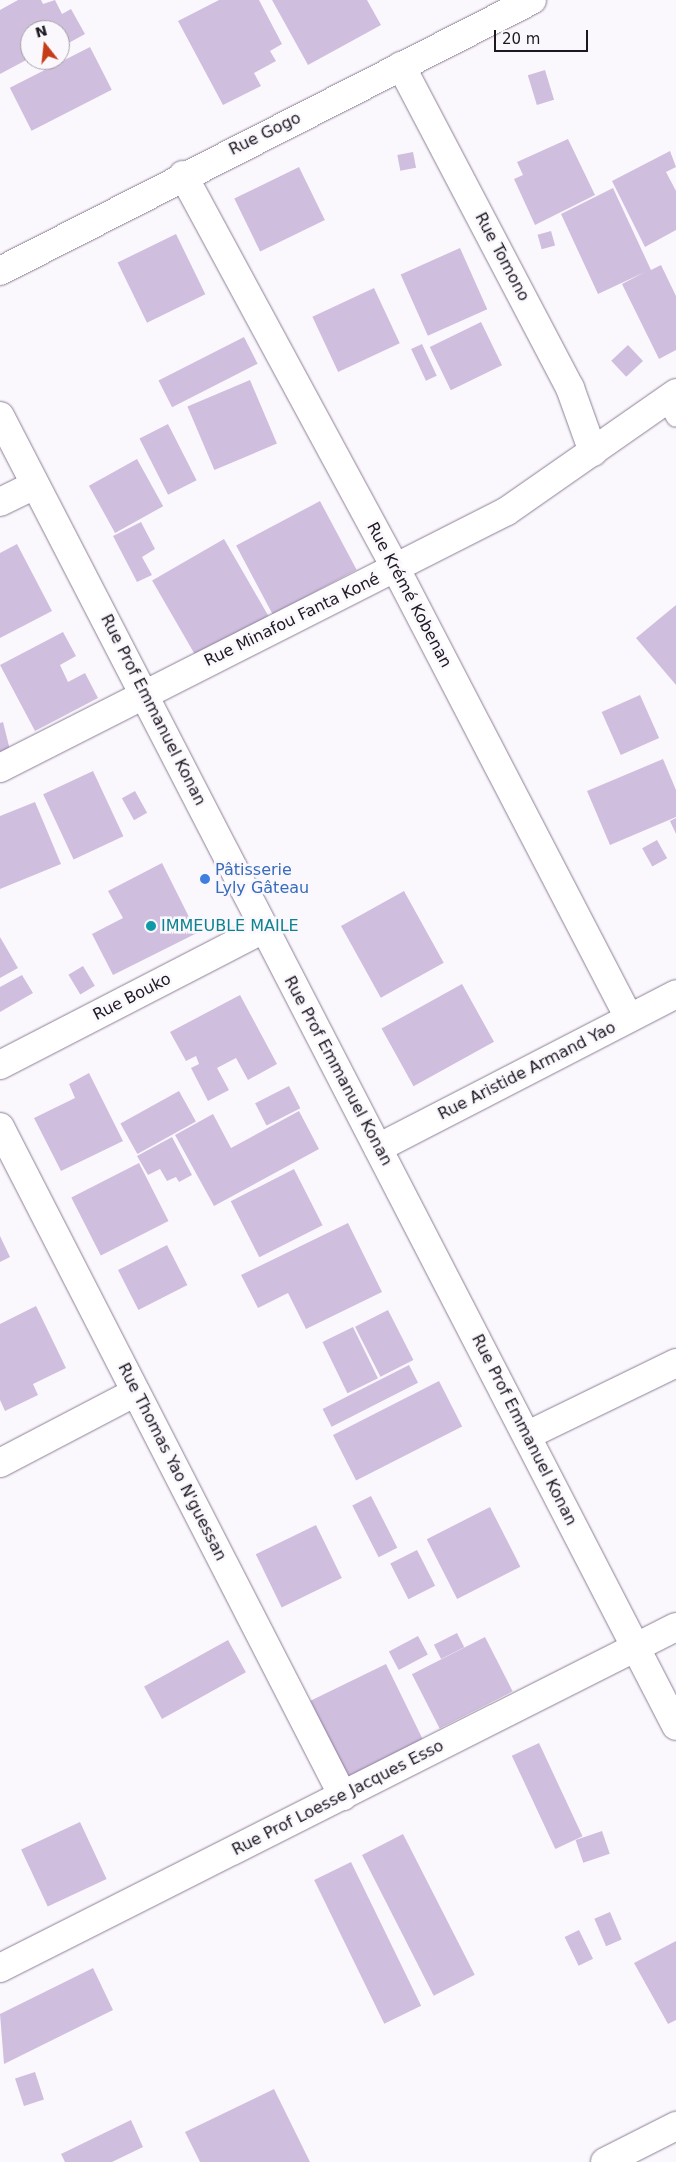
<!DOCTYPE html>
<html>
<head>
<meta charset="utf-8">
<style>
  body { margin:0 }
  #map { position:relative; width:676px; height:2162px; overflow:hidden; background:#fbf8fd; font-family:"DejaVu Sans",sans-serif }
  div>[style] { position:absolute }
  .building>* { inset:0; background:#d0bedf; transform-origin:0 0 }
  .roads { filter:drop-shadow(0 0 1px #8c7f97) drop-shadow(0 0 1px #8c7f97) }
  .service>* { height:18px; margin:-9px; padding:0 9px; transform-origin:9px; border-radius:9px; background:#fff }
  .minor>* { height:28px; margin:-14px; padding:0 14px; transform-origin:14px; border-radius:14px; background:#fff }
  .dots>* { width:14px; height:14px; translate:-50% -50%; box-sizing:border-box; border:2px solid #fbf8fd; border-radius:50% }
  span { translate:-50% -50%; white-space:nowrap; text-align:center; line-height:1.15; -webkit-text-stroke:5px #fbf8fd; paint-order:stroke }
  .street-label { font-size:16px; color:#1d1821 }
  .shop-label { font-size:16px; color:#366cbe }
  .left { translate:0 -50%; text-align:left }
  .culture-label { font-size:16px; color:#0d838f }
  .north { position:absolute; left:20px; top:20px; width:50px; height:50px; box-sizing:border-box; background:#fbf8fd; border:1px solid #a29ea5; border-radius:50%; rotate:344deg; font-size:14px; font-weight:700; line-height:20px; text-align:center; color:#1d1821 }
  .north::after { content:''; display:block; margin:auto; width:18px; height:22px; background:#c53c18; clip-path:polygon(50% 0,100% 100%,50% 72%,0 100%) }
  .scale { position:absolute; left:494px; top:30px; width:94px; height:22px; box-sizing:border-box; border:2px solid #1d1821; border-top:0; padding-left:6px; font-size:15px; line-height:18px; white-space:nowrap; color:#1d1821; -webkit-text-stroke:4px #fbf8fd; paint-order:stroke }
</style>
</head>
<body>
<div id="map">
  <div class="building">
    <div style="clip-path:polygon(18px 0,41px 0,43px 4px,55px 0,62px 14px,71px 9px,85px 34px,65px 45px,60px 41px,60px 30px,30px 30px,30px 58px,0 74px,0 10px)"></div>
    <div style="clip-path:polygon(219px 0,259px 0,282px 44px,270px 51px,276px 61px,254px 73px,261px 86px,223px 105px,178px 21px)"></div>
    <div style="clip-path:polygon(272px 0,367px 0,381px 25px,308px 65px)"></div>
    <div style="left:90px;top:47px;width:48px;height:90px;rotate:63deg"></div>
    <div style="left:545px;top:70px;width:31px;height:18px;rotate:73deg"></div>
    <div style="clip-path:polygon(568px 139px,595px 195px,535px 225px,514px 179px,523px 175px,517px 162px)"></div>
    <div style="clip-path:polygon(670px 151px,676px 167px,666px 172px,676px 191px,676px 230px,645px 247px,612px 181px)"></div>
    <div style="left:413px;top:152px;width:16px;height:16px;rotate:79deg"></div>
    <div style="left:299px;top:167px;width:59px;height:72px;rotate:64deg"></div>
    <div style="clip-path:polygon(613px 188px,651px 270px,661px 265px,676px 296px,676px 350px,659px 359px,622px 284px,645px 272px,598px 294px,561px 214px)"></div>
    <div style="left:551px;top:231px;width:15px;height:14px;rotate:74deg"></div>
    <div style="left:176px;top:234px;width:67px;height:65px;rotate:64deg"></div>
    <div style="left:460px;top:248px;width:67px;height:65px;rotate:66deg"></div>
    <div style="left:374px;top:288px;width:61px;height:68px;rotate:65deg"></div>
    <div style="left:481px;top:322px;width:48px;height:57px;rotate:64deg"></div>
    <div style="left:244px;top:337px;width:30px;height:96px;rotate:63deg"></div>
    <div style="left:422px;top:344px;width:35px;height:12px;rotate:65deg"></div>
    <div style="left:628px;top:345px;width:22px;height:23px;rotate:47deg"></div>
    <div style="left:250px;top:380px;width:69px;height:68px;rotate:67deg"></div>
    <div style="left:168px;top:424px;width:63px;height:32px;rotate:63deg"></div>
    <div style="left:137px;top:459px;width:54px;height:55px;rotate:61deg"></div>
    <div style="left:320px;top:501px;width:78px;height:95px;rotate:62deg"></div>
    <div style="clip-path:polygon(141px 522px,155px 549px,142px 557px,152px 575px,137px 582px,113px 536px)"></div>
    <div style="left:224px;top:539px;width:89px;height:83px;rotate:60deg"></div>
    <div style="clip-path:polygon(17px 544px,52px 611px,0 638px,0 553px)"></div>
    <div style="clip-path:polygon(676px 605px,676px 685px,636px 638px)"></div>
    <div style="clip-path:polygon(63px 632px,76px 656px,60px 665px,68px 682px,85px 673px,98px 698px,35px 731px,0 665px)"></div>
    <div style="left:640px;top:695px;width:47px;height:42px;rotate:66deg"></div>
    <div style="clip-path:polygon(3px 722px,10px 750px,0 752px,0 723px)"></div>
    <div style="clip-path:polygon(663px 759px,676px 790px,676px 817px,610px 845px,587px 791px)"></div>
    <div style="left:93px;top:771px;width:72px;height:55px;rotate:65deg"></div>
    <div style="left:135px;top:791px;width:25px;height:15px;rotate:61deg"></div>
    <div style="clip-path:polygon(35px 802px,61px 864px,0 889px,0 816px)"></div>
    <div style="clip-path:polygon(676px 818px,676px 834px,670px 821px)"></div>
    <div style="left:657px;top:840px;width:21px;height:17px;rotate:61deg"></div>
    <div style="clip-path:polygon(162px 863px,197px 933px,113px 975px,92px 934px,123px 918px,108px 891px)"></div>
    <div style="left:404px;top:891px;width:82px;height:72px;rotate:61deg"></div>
    <div style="clip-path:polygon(0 937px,18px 968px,0 978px)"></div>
    <div style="left:83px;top:966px;width:23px;height:17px;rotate:59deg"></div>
    <div style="clip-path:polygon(22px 975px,33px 993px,0 1012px,0 987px)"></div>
    <div style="left:462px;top:984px;width:66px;height:92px;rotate:61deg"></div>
    <div style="clip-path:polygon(240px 995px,277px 1064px,248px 1080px,236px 1058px,217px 1068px,229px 1090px,208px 1101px,191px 1068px,199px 1064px,196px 1056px,186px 1061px,170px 1032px)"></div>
    <div style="clip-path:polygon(89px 1073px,123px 1141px,61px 1171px,34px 1118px,75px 1098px,69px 1084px)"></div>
    <div style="left:289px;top:1086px;width:25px;height:38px;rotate:63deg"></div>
    <div style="left:179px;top:1091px;width:35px;height:67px;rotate:61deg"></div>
    <div style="clip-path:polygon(299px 1111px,319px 1149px,214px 1206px,175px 1135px,213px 1114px,231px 1148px)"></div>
    <div style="clip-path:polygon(172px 1137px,192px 1175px,179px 1182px,176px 1177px,167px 1181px,160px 1169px,148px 1175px,137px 1156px)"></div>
    <div style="left:139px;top:1163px;width:65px;height:76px;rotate:63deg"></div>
    <div style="left:294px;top:1169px;width:63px;height:71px;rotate:63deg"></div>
    <div style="clip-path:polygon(348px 1223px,382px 1292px,306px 1329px,288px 1293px,258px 1308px,241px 1275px)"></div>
    <div style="clip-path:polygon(0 1236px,10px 1257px,0 1262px)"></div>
    <div style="left:167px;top:1245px;width:45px;height:55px;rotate:63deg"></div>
    <div style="clip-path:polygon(36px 1306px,66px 1368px,33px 1384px,38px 1395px,5px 1411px,0 1400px,0 1324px)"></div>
    <div style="left:388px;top:1310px;width:56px;height:37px;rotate:63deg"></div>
    <div style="left:353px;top:1327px;width:57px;height:34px;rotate:64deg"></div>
    <div style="left:409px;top:1365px;width:20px;height:97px;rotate:63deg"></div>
    <div style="left:439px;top:1381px;width:51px;height:119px;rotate:63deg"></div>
    <div style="left:371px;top:1496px;width:58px;height:21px;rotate:63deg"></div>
    <div style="left:490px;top:1507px;width:67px;height:71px;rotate:63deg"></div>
    <div style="left:316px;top:1525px;width:59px;height:67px;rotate:64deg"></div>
    <div style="left:417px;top:1550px;width:40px;height:30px;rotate:63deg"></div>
    <div style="left:457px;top:1633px;width:16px;height:26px;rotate:63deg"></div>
    <div style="left:418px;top:1636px;width:21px;height:33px;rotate:62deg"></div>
    <div style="left:485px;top:1637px;width:61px;height:82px;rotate:63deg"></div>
    <div style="left:228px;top:1640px;width:37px;height:96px;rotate:61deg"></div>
    <div style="left:386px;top:1664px;width:93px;height:84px;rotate:64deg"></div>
    <div style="left:539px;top:1743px;width:103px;height:30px;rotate:65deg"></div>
    <div style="left:80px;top:1822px;width:63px;height:65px;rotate:65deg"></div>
    <div style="left:602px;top:1831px;width:24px;height:28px;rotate:71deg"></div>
    <div style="left:403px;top:1834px;width:158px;height:46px;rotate:63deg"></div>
    <div style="left:351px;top:1862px;width:160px;height:41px;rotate:64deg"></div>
    <div style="left:610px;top:1912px;width:30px;height:17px;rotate:67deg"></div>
    <div style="left:579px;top:1930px;width:32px;height:16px;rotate:64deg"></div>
    <div style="clip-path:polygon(676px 1941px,676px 2020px,668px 2024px,634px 1963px)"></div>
    <div style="clip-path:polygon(93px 1968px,113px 2010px,4px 2064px,0 2014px)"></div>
    <div style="left:35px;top:2072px;width:29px;height:21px;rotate:72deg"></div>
    <div style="clip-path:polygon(274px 2089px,310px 2162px,200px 2162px,185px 2132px)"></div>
    <div style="clip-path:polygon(131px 2120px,143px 2147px,112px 2162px,65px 2162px,61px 2154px)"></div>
  </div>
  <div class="roads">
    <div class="service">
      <div style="left:667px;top:402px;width:18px;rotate:61deg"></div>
    </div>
    <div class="minor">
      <div style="left:401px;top:66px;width:364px;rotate:62.3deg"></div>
      <div style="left:570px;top:388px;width:68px;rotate:70.2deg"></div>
      <div style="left:183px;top:175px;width:448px;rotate:61.6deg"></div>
      <div style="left:396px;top:569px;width:506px;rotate:62.57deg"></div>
      <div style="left:0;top:271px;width:597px;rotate:-26.99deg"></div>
      <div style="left:0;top:416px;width:1474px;rotate:62.7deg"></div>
      <div style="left:0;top:502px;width:39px;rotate:-26deg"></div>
      <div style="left:0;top:768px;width:568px;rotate:-26.88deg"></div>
      <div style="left:507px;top:511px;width:206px;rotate:-34.9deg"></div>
      <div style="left:0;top:1065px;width:297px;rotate:-27.3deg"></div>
      <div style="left:0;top:1127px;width:752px;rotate:62.86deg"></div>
      <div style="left:378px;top:1148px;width:335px;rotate:-27.3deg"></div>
      <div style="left:528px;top:1435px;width:165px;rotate:-25.9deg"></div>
      <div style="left:0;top:1463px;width:153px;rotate:-27.6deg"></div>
      <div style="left:0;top:1968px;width:757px;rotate:-26.77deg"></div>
      <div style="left:605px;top:2162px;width:80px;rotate:-26.9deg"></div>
    </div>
  </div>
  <div class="dots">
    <div style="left:205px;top:879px;background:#3f7fe0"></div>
    <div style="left:151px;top:926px;background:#0f9aa8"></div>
  </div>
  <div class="street-label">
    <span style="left:265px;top:134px;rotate:-26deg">Rue Gogo</span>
    <span style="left:502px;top:257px;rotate:62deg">Rue Tomono</span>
    <span style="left:409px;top:595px;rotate:62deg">Rue Krémé Kobenan</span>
    <span style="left:292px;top:620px;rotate:-26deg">Rue Minafou Fanta Koné</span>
    <span style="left:153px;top:710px;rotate:63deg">Rue Prof Emmanuel Konan</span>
    <span style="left:132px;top:997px;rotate:-27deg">Rue Bouko</span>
    <span style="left:338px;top:1071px;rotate:62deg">Rue Prof Emmanuel Konan</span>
    <span style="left:527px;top:1071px;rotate:-27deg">Rue Aristide Armand Yao</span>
    <span style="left:524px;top:1430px;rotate:63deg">Rue Prof Emmanuel Konan</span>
    <span style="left:172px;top:1462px;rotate:63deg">Rue Thomas Yao N'guessan</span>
    <span style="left:338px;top:1798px;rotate:-27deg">Rue Prof Loesse Jacques Esso</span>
  </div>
  <div class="shop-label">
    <span class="left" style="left:215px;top:879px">Pâtisserie<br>Lyly Gâteau</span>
  </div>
  <div class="culture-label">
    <span class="left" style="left:161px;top:926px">IMMEUBLE MAILE</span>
  </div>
  <div class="north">N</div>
  <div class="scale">20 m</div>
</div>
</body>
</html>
